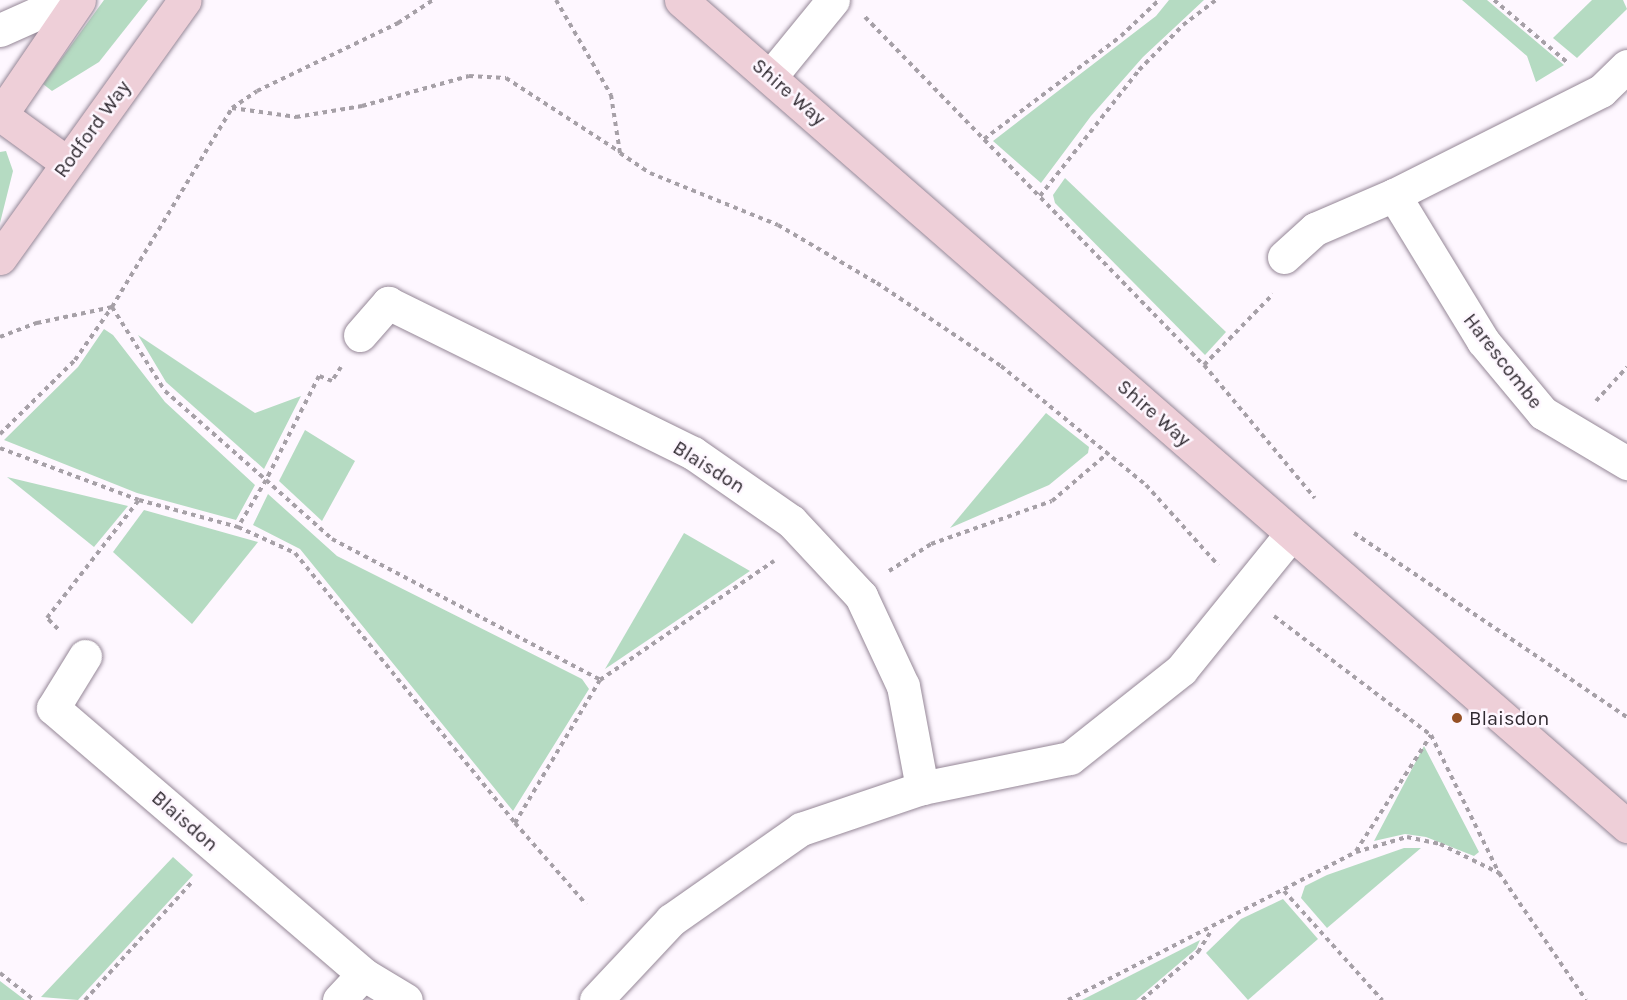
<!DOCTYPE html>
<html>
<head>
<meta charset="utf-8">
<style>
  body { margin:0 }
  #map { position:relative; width:1627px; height:1000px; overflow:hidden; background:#fef7ff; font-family:Karla,sans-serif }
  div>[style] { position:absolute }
  .green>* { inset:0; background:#b5dbc2 }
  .path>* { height:4px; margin-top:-2px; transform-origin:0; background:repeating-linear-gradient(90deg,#a6a0a7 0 4.5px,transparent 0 9px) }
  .roads { filter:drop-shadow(0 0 2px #958797) drop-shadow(0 0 2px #958797) }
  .street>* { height:33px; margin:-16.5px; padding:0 16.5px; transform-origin:16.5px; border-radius:16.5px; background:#fff }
  .secondary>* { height:33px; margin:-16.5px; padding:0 16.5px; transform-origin:16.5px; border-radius:16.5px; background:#eecfd8 }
  .dots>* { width:16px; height:16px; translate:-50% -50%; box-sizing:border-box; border:3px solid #fef7ff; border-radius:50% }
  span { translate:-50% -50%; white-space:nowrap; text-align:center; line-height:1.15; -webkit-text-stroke:5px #fef7ff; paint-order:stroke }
  .street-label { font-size:20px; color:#302a31 }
  .poi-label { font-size:20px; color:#302a31 }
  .left { translate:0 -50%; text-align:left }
</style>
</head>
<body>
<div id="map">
  <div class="green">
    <div style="clip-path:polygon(104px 0,148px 0,99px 62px,52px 91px,43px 84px)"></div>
    <div style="clip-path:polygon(1169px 0,1204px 0,1143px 57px,1091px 116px,1041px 183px,993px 141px,1156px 16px)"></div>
    <div style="clip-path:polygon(1462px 0,1487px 0,1564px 65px,1536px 82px,1527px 56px)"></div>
    <div style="clip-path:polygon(1592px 0,1623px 0,1627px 9px,1577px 58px,1553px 38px)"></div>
    <div style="clip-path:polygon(6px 151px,13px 171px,0 223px,0 152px)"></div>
    <div style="clip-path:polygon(1065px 178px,1226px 332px,1205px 355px,1055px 203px,1053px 195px)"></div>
    <div style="clip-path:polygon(104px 329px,113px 335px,165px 402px,255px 485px,236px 520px,137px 493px,4px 440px,78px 367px)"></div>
    <div style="clip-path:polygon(138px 335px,255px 413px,301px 396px,264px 469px,166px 382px)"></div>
    <div style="clip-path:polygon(1046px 413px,1089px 447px,1088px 453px,1049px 485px,950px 528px)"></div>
    <div style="clip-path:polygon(305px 430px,355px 461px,322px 521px,279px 481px)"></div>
    <div style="clip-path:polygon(7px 477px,128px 506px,94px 547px)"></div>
    <div style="clip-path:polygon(268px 494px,337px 556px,582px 679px,589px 689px,513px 811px,300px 549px,253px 525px)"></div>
    <div style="clip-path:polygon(144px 510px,258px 542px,192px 624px,113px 552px)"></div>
    <div style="clip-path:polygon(684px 533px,750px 571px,605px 669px)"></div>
    <div style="clip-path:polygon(1424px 746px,1479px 852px,1474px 856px,1426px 837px,1405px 834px,1374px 841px)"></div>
    <div style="clip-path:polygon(1404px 848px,1421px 848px,1327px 928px,1301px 898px,1305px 886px,1327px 875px)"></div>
    <div style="clip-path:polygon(173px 857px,193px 875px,78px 1000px,41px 997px)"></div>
    <div style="clip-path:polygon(1283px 899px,1318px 939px,1248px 1000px,1206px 953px,1241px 919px)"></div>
    <div style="clip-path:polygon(1200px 940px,1196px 949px,1136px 1000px,1082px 1000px)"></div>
    <div style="clip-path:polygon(0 981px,25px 1000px,0 1000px)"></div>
  </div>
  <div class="path">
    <div style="left:556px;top:0;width:110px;rotate:59.9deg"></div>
    <div style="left:611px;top:95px;width:59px;rotate:81.2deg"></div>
    <div style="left:620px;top:153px;width:36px;rotate:34deg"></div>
    <div style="left:650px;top:173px;width:138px;rotate:22.1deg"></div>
    <div style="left:778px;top:225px;width:115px;rotate:30.4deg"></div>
    <div style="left:877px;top:283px;width:149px;rotate:33.8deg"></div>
    <div style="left:1001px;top:366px;width:188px;rotate:39.4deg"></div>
    <div style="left:1146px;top:485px;width:108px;rotate:48deg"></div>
    <div style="left:1494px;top:0;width:97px;rotate:40.4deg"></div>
    <div style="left:865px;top:17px;width:486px;rotate:45.8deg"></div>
    <div style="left:1204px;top:365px;width:173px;rotate:50.2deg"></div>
    <div style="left:232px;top:108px;width:65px;rotate:8deg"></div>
    <div style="left:296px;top:117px;width:67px;rotate:-9.5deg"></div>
    <div style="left:362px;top:106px;width:111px;rotate:-15.7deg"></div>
    <div style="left:469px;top:76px;width:37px;rotate:3deg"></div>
    <div style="left:506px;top:78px;width:136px;rotate:33deg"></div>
    <div style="left:984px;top:139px;width:171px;rotate:-36.9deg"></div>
    <div style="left:1121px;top:36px;width:52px;rotate:-43.5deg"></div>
    <div style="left:1040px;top:196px;width:160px;rotate:-51.8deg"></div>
    <div style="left:1139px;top:70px;width:63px;rotate:-45.6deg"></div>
    <div style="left:1183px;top:25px;width:41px;rotate:-37.1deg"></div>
    <div style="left:0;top:337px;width:40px;rotate:-21deg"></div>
    <div style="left:37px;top:323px;width:77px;rotate:-12deg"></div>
    <div style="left:112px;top:307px;width:99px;rotate:57.8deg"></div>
    <div style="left:165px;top:391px;width:135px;rotate:41.4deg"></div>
    <div style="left:266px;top:480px;width:55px;rotate:120.8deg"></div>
    <div style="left:1204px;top:365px;width:99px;rotate:-45.8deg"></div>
    <div style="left:341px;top:367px;width:17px;rotate:123deg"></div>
    <div style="left:332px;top:381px;width:14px;rotate:-159deg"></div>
    <div style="left:319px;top:376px;width:117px;rotate:117deg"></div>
    <div style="left:266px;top:480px;width:89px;rotate:41.8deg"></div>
    <div style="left:332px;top:539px;width:303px;rotate:27.7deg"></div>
    <div style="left:1596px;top:401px;width:46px;rotate:-47.6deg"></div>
    <div style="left:0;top:434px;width:105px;rotate:-44.6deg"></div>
    <div style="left:75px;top:360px;width:65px;rotate:-55.1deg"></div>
    <div style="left:112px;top:307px;width:232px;rotate:-58.9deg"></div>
    <div style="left:232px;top:108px;width:30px;rotate:-34deg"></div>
    <div style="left:257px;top:91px;width:157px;rotate:-25.7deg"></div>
    <div style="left:398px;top:23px;width:42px;rotate:-33.3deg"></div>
    <div style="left:0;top:448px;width:148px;rotate:20.5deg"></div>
    <div style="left:139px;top:500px;width:103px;rotate:15.3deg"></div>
    <div style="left:238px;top:527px;width:63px;rotate:24.5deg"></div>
    <div style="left:295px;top:553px;width:348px;rotate:50.8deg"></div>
    <div style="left:515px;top:823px;width:108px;rotate:48.8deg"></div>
    <div style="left:1354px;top:533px;width:329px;rotate:34deg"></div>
    <div style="left:889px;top:571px;width:50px;rotate:-32.7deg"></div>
    <div style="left:931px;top:544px;width:128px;rotate:-19.6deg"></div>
    <div style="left:1052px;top:501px;width:74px;rotate:-40.6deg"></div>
    <div style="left:1274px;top:616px;width:197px;rotate:37.2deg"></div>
    <div style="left:1431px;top:735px;width:154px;rotate:63.8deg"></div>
    <div style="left:58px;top:629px;width:16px;rotate:-135deg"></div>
    <div style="left:47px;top:618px;width:150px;rotate:-52.1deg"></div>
    <div style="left:515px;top:823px;width:166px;rotate:-59.3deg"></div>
    <div style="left:600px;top:680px;width:211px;rotate:-34.4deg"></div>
    <div style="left:1356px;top:851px;width:138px;rotate:-57.1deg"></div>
    <div style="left:1284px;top:891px;width:147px;rotate:48deg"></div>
    <div style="left:0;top:973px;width:43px;rotate:38.5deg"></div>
    <div style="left:85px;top:1000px;width:161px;rotate:-47.8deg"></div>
    <div style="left:1068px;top:1000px;width:324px;rotate:-27.2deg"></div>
    <div style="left:1356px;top:852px;width:53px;rotate:-16.4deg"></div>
    <div style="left:1407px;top:837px;width:34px;rotate:12deg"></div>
    <div style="left:1440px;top:844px;width:66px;rotate:26.2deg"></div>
    <div style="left:1499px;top:873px;width:154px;rotate:55.6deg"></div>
    <div style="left:1142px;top:1000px;width:74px;rotate:-40.6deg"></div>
    <div style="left:1198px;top:952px;width:25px;rotate:-58deg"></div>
  </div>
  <div class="roads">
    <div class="street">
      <div style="left:0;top:30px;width:73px;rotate:-24.1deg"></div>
      <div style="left:771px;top:76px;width:98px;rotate:-50.8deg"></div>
      <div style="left:1394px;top:195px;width:171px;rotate:58.6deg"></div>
      <div style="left:1483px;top:341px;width:94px;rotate:50.2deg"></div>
      <div style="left:1543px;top:413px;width:98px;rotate:30.8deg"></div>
      <div style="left:1284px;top:257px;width:42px;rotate:-42.1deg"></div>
      <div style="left:1315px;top:229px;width:86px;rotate:-23.3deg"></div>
      <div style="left:1394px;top:195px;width:232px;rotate:-26.7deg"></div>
      <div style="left:1601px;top:91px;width:36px;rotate:-44deg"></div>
      <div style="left:360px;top:335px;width:43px;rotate:-48.8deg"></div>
      <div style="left:388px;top:303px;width:340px;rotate:26.2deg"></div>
      <div style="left:693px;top:453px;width:119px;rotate:34.8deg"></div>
      <div style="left:791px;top:521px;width:103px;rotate:47deg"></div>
      <div style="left:861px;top:596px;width:99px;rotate:65deg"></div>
      <div style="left:903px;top:686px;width:104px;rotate:79.4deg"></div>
      <div style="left:85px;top:656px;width:61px;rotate:121.6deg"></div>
      <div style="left:53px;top:708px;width:408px;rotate:40.6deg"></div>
      <div style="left:363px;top:974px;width:50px;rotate:31.2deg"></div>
      <div style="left:339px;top:1000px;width:35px;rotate:-47deg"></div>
      <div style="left:596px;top:1000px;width:110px;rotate:-46.8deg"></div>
      <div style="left:671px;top:920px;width:159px;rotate:-35deg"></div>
      <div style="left:801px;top:829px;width:128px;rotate:-18.7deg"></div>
      <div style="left:922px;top:788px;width:151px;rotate:-11.5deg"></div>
      <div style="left:1070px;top:758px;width:142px;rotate:-38.4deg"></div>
      <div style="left:1181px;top:670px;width:175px;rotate:-51deg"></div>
    </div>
    <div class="secondary">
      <div style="left:681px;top:0;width:1256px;rotate:41.13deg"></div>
      <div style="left:1px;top:115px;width:82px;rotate:36deg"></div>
      <div style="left:0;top:116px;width:140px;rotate:-55.7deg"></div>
      <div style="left:0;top:258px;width:317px;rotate:-54.4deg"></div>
    </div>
  </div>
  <div class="dots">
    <div style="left:1457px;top:718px;background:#965125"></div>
  </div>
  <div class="street-label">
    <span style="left:789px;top:92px;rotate:41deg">Shire Way</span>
    <span style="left:92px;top:129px;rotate:-54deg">Rodford Way</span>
    <span style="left:1503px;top:361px;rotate:52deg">Harescombe</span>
    <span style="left:1154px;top:413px;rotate:41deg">Shire Way</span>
    <span style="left:709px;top:467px;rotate:32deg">Blaisdon</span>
    <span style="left:185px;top:821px;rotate:41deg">Blaisdon</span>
  </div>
  <div class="poi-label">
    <span class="left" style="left:1469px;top:718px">Blaisdon</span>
  </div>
</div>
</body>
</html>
